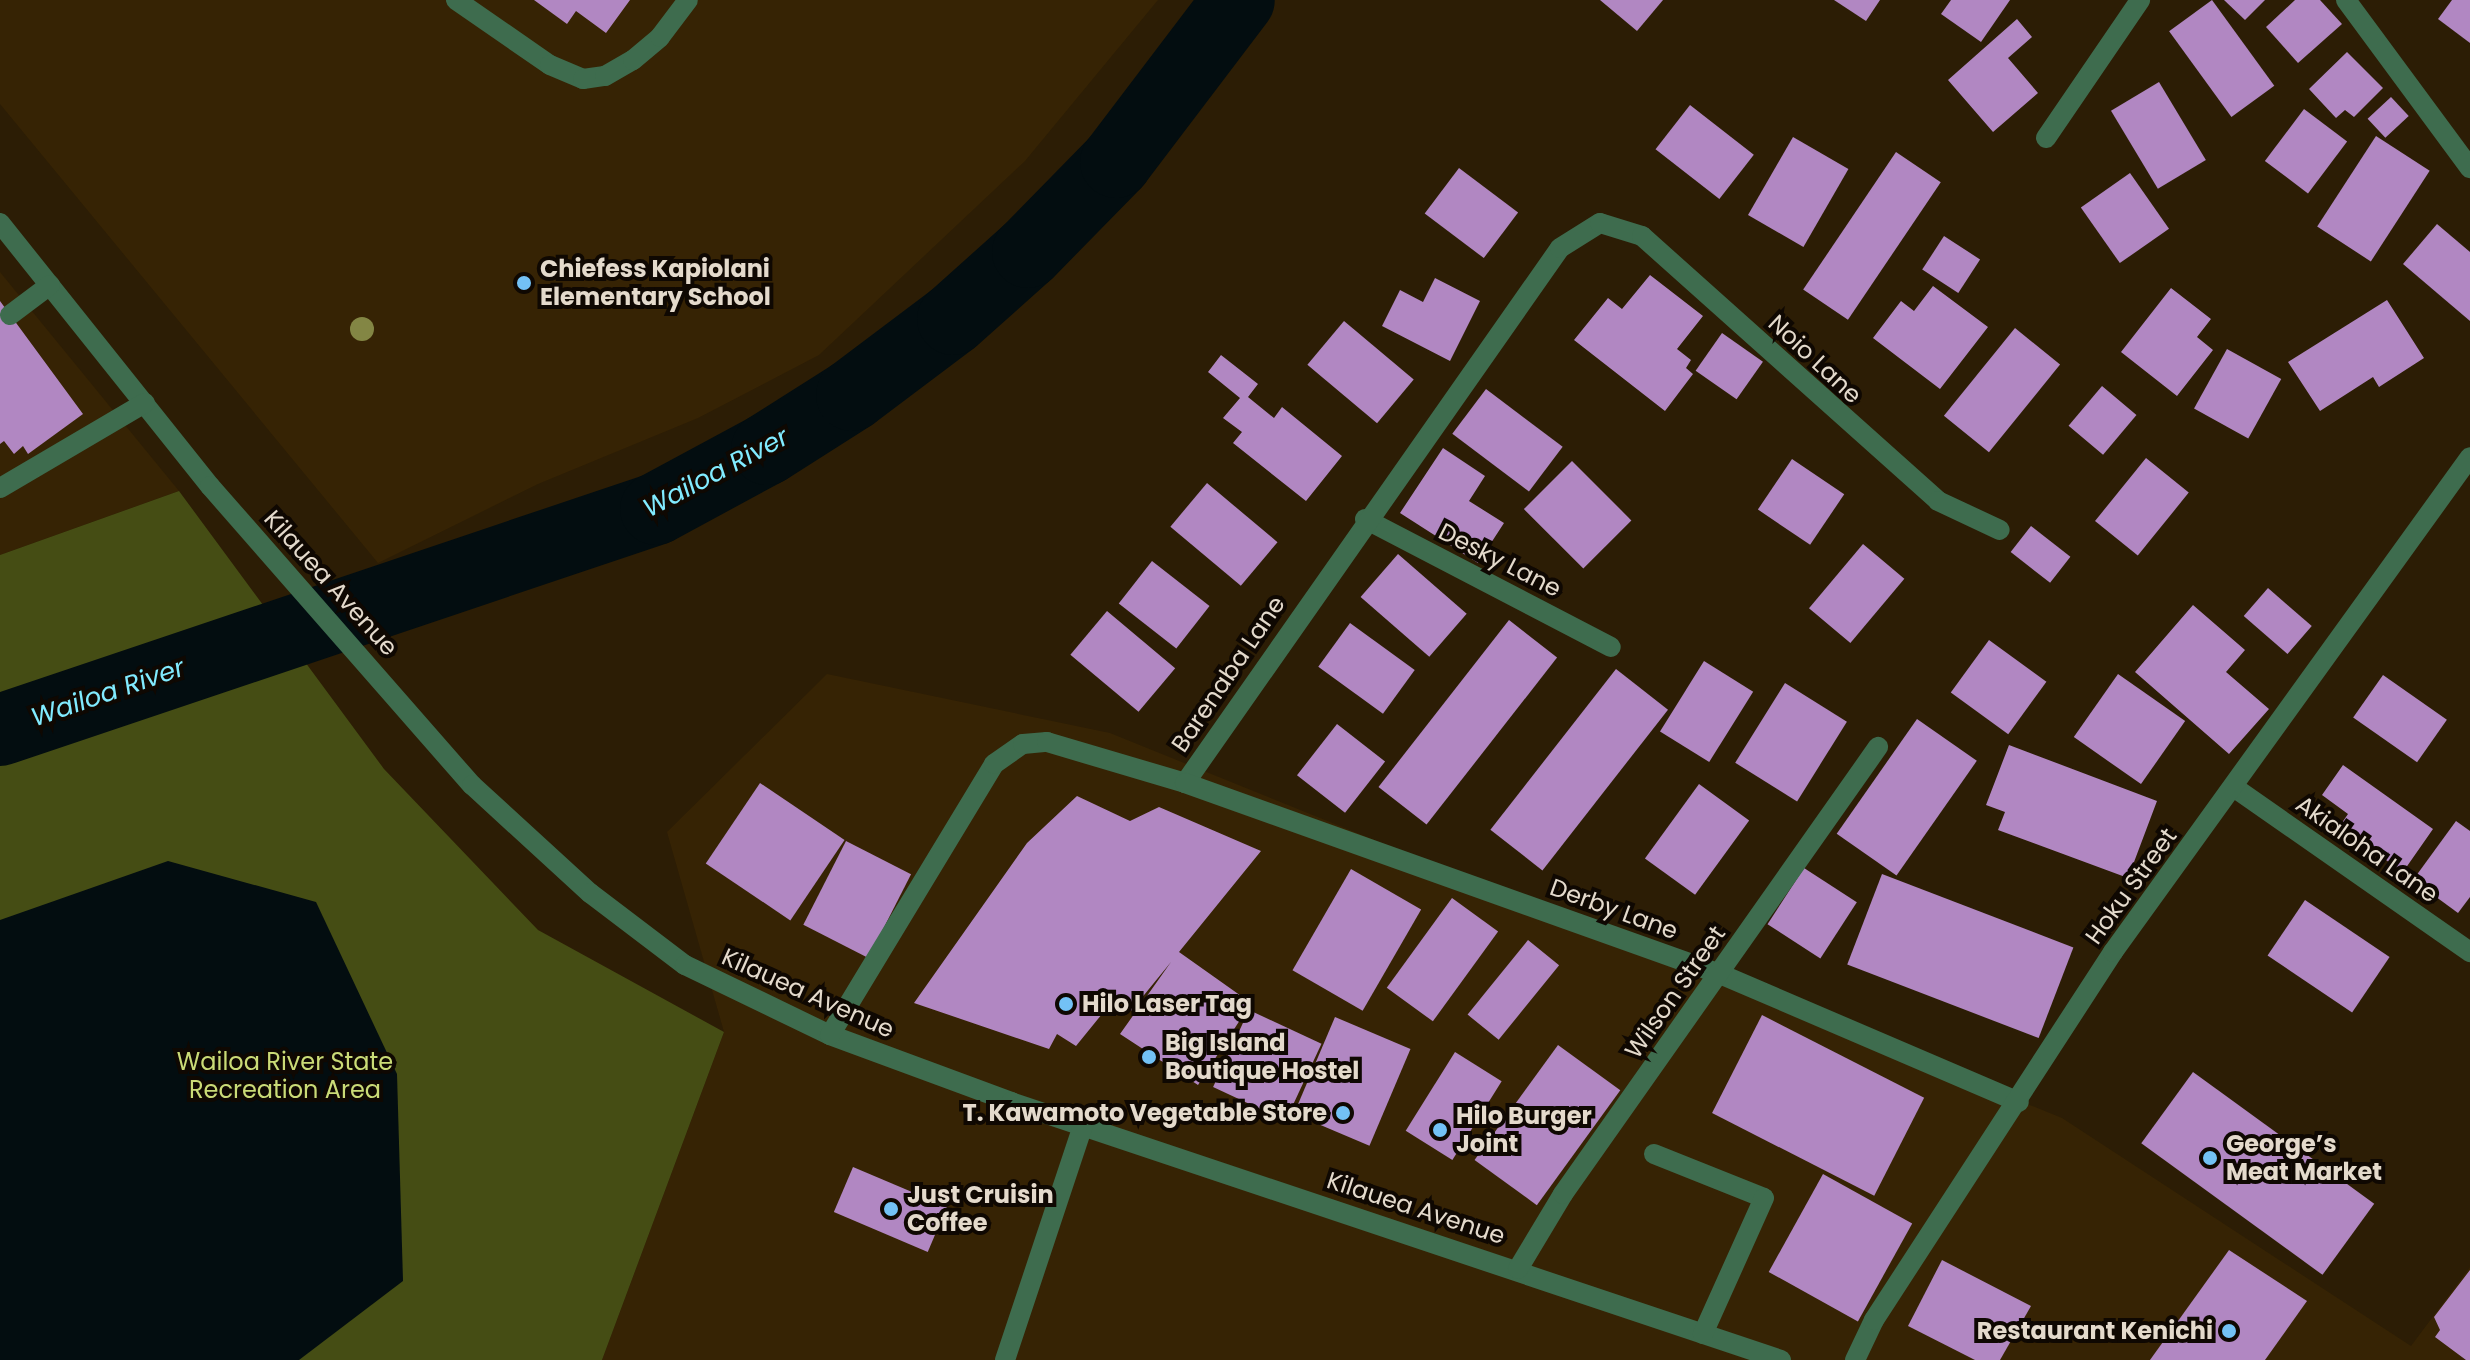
<!DOCTYPE html>
<html>
<head>
<meta charset="utf-8">
<style>
  body { margin:0 }
  #map { position:relative; width:2470px; height:1360px; overflow:hidden; background:#2c1d05; font-family:Poppins,sans-serif }
  div>[style] { position:absolute }
  .built>* { inset:0; background:#362304 }
  .green>* { inset:0; background:#454d14 }
  .water>* { inset:0; background:#030d10 }
  .river>* { height:72px; margin:-36px; padding:0 36px; transform-origin:36px; border-radius:36px; background:#030d10 }
  .building>* { inset:0; background:#b187c2; transform-origin:0 0 }
  .minor>* { height:20px; margin:-10px; padding:0 10px; transform-origin:10px; border-radius:10px; background:#3e6c4e }
  .trees>* { width:24px; height:24px; margin:-12px; border-radius:50%; background:#838644 }
  .dots>* { width:22px; height:22px; translate:-50% -50%; box-sizing:border-box; border:4px solid #0f0802; border-radius:50% }
  span { translate:-50% -50%; white-space:nowrap; text-align:center; line-height:1.15; -webkit-text-stroke:8px #0f0802; paint-order:stroke }
  .poi-label { font-size:24px; color:#e4dacc; font-weight:700 }
  .left { translate:0 -50%; text-align:left }
  .right { translate:-100% -50%; text-align:right }
  .street-label { font-size:24px; color:#e4dacc }
  .park-label { font-size:24px; color:#cadb77 }
  .water-label { font-size:26px; color:#81ebff; font-style:italic }
</style>
</head>
<body>
<div id="map">
  <div class="built">
    <div style="clip-path:polygon(0 0,1158px 0,1025px 161px,819px 355px,698px 418px,538px 484px,378px 563px,0 104px)"></div>
    <div style="clip-path:polygon(0 272px,179px 491px,0 555px)"></div>
    <div style="clip-path:polygon(827px 674px,1110px 733px,2062px 1118px,2411px 1346px,2470px 1267px,2470px 1360px,602px 1360px,724px 1032px,667px 832px)"></div>
  </div>
  <div class="green">
    <div style="clip-path:polygon(179px 491px,384px 769px,538px 930px,724px 1032px,602px 1360px,0 1360px,0 555px)"></div>
  </div>
  <div class="water">
    <div style="clip-path:polygon(168px 861px,316px 902px,397px 1074px,403px 1281px,299px 1360px,0 1360px,0 920px)"></div>
  </div>
  <div class="river">
    <div style="left:0;top:730px;width:692px;rotate:-18.62deg"></div>
    <div style="left:656px;top:509px;width:126px;rotate:-28.4deg"></div>
    <div style="left:767px;top:449px;width:101px;rotate:-32.4deg"></div>
    <div style="left:852px;top:395px;width:126px;rotate:-37deg"></div>
    <div style="left:953px;top:319px;width:101px;rotate:-41.8deg"></div>
    <div style="left:1028px;top:252px;width:126px;rotate:-45.6deg"></div>
    <div style="left:1116px;top:162px;width:203px;rotate:-52.8deg"></div>
  </div>
  <div class="building">
    <div style="clip-path:polygon(534px 0,630px 0,606px 33px,576px 11px,567px 24px)"></div>
    <div style="clip-path:polygon(1600px 0,1663px 0,1637px 31px)"></div>
    <div style="clip-path:polygon(1834px 0,1880px 0,1866px 21px)"></div>
    <div style="clip-path:polygon(1951px 0,2010px 0,1981px 42px,1941px 14px)"></div>
    <div style="left:2212px;top:0;width:106px;height:53px;rotate:54deg"></div>
    <div style="clip-path:polygon(2224px 0,2265px 0,2245px 20px)"></div>
    <div style="clip-path:polygon(2295px 0,2320px 0,2342px 24px,2298px 63px,2266px 27px)"></div>
    <div style="clip-path:polygon(2452px 0,2470px 0,2470px 43px,2438px 19px)"></div>
    <div style="clip-path:polygon(2017px 19px,2032px 37px,2008px 58px,2038px 93px,1993px 132px,1948px 80px)"></div>
    <div style="clip-path:polygon(2347px 52px,2383px 88px,2354px 117px,2345px 110px,2336px 118px,2309px 89px)"></div>
    <div style="left:2159px;top:82px;width:91px;height:56px;rotate:59deg"></div>
    <div style="left:2391px;top:97px;width:26px;height:32px;rotate:47deg"></div>
    <div style="left:1690px;top:105px;width:81px;height:56px;rotate:38deg"></div>
    <div style="left:2304px;top:109px;width:54px;height:65px;rotate:37deg"></div>
    <div style="left:2376px;top:136px;width:64px;height:108px;rotate:33deg"></div>
    <div style="left:1793px;top:137px;width:64px;height:90px;rotate:30deg"></div>
    <div style="left:1896px;top:152px;width:54px;height:166px;rotate:34deg"></div>
    <div style="left:1459px;top:168px;width:74px;height:57px;rotate:37deg"></div>
    <div style="left:2130px;top:173px;width:68px;height:60px;rotate:55deg"></div>
    <div style="clip-path:polygon(2437px 224px,2470px 252px,2470px 321px,2403px 264px)"></div>
    <div style="left:1944px;top:236px;width:43px;height:40px;rotate:33deg"></div>
    <div style="clip-path:polygon(1650px 275px,1703px 316px,1677px 349px,1691px 360px,1686px 368px,1693px 374px,1665px 411px,1574px 340px,1608px 298px,1622px 309px)"></div>
    <div style="clip-path:polygon(1435px 278px,1480px 301px,1450px 361px,1382px 326px,1400px 290px,1423px 302px)"></div>
    <div style="clip-path:polygon(1933px 286px,1988px 327px,1940px 389px,1873px 338px,1901px 301px,1914px 311px)"></div>
    <div style="clip-path:polygon(2171px 288px,2211px 319px,2197px 337px,2213px 350px,2177px 396px,2121px 352px)"></div>
    <div style="clip-path:polygon(2387px 300px,2424px 358px,2379px 387px,2373px 377px,2320px 411px,2288px 362px)"></div>
    <div style="clip-path:polygon(0 301px,83px 414px,28px 454px,23px 446px,14px 454px,4px 441px,0 444px)"></div>
    <div style="left:1344px;top:321px;width:91px;height:57px;rotate:40deg"></div>
    <div style="left:2015px;top:328px;width:58px;height:113px;rotate:39deg"></div>
    <div style="left:1722px;top:333px;width:50px;height:46px;rotate:35deg"></div>
    <div style="left:2227px;top:349px;width:62px;height:68px;rotate:29deg"></div>
    <div style="clip-path:polygon(1221px 355px,1258px 384px,1248px 397px,1274px 418px,1282px 407px,1342px 456px,1306px 501px,1233px 443px,1242px 432px,1223px 418px,1240px 398px,1208px 372px)"></div>
    <div style="left:2102px;top:386px;width:45px;height:52px;rotate:40deg"></div>
    <div style="left:1486px;top:389px;width:96px;height:56px;rotate:37deg"></div>
    <div style="clip-path:polygon(1443px 448px,1485px 476px,1469px 501px,1504px 523px,1478px 563px,1400px 513px)"></div>
    <div style="left:2146px;top:458px;width:55px;height:81px;rotate:39deg"></div>
    <div style="left:1792px;top:459px;width:63px;height:61px;rotate:34deg"></div>
    <div style="left:1572px;top:461px;width:84px;height:68px;rotate:45deg"></div>
    <div style="left:1207px;top:483px;width:92px;height:57px;rotate:40deg"></div>
    <div style="left:2031px;top:526px;width:50px;height:33px;rotate:38deg"></div>
    <div style="left:1863px;top:544px;width:54px;height:84px;rotate:40deg"></div>
    <div style="left:1398px;top:554px;width:91px;height:57px;rotate:41deg"></div>
    <div style="left:1152px;top:561px;width:73px;height:54px;rotate:38deg"></div>
    <div style="left:2268px;top:588px;width:58px;height:37px;rotate:41deg"></div>
    <div style="clip-path:polygon(2193px 605px,2245px 650px,2226px 672px,2269px 709px,2229px 754px,2135px 672px)"></div>
    <div style="left:1107px;top:611px;width:89px;height:57px;rotate:40deg"></div>
    <div style="left:1509px;top:620px;width:61px;height:212px;rotate:38deg"></div>
    <div style="left:1350px;top:623px;width:80px;height:54px;rotate:36deg"></div>
    <div style="left:1989px;top:640px;width:71px;height:65px;rotate:36deg"></div>
    <div style="left:1704px;top:661px;width:58px;height:83px;rotate:32deg"></div>
    <div style="left:1616px;top:669px;width:66px;height:204px;rotate:38deg"></div>
    <div style="left:2118px;top:674px;width:82px;height:77px;rotate:35deg"></div>
    <div style="left:2383px;top:675px;width:78px;height:52px;rotate:35deg"></div>
    <div style="left:1785px;top:683px;width:73px;height:94px;rotate:32deg"></div>
    <div style="left:1917px;top:719px;width:73px;height:140px;rotate:35deg"></div>
    <div style="left:1337px;top:724px;width:61px;height:65px;rotate:38deg"></div>
    <div style="clip-path:polygon(2009px 745px,2157px 801px,2128px 878px,1998px 830px,2005px 812px,1986px 805px)"></div>
    <div style="clip-path:polygon(2343px 765px,2433px 829px,2403px 872px,2339px 827px,2348px 814px,2322px 795px)"></div>
    <div style="left:760px;top:783px;width:102px;height:97px;rotate:34deg"></div>
    <div style="left:1699px;top:784px;width:62px;height:92px;rotate:36deg"></div>
    <div style="clip-path:polygon(1077px 796px,1130px 821px,1159px 807px,1261px 851px,1179px 952px,1251px 1003px,1198px 1085px,1120px 1034px,1171px 962px,1131px 1011px,1115px 998px,1076px 1046px,1057px 1034px,1049px 1049px,914px 1003px,1027px 843px)"></div>
    <div style="clip-path:polygon(2456px 821px,2470px 831px,2470px 897px,2458px 913px,2413px 880px)"></div>
    <div style="left:846px;top:841px;width:73px;height:94px;rotate:27deg"></div>
    <div style="left:1804px;top:868px;width:63px;height:67px;rotate:33deg"></div>
    <div style="left:1351px;top:869px;width:81px;height:117px;rotate:30deg"></div>
    <div style="left:1882px;top:874px;width:205px;height:97px;rotate:21deg"></div>
    <div style="left:1452px;top:898px;width:57px;height:111px;rotate:36deg"></div>
    <div style="left:2305px;top:900px;width:102px;height:67px;rotate:34deg"></div>
    <div style="left:1528px;top:940px;width:40px;height:96px;rotate:39deg"></div>
    <div style="left:1249px;top:1010px;width:80px;height:85px;rotate:25deg"></div>
    <div style="left:1762px;top:1015px;width:182px;height:110px;rotate:27deg"></div>
    <div style="left:1335px;top:1017px;width:82px;height:105px;rotate:23deg"></div>
    <div style="left:1558px;top:1045px;width:77px;height:142px;rotate:36deg"></div>
    <div style="left:1455px;top:1052px;width:55px;height:93px;rotate:32deg"></div>
    <div style="left:2193px;top:1072px;width:224px;height:88px;rotate:36deg"></div>
    <div style="left:853px;top:1167px;width:102px;height:49px;rotate:23deg"></div>
    <div style="left:1823px;top:1174px;width:102px;height:112px;rotate:29deg"></div>
    <div style="clip-path:polygon(2229px 1250px,2307px 1301px,2265px 1360px,2150px 1360px)"></div>
    <div style="clip-path:polygon(1942px 1260px,2031px 1306px,2000px 1360px,1975px 1360px,1908px 1326px)"></div>
    <div style="clip-path:polygon(2470px 1270px,2470px 1360px,2466px 1360px,2435px 1337px,2440px 1330px,2434px 1317px)"></div>
  </div>
  <div class="minor">
    <div style="left:456px;top:0;width:114px;rotate:34.7deg"></div>
    <div style="left:550px;top:65px;width:36px;rotate:23deg"></div>
    <div style="left:583px;top:79px;width:22px;rotate:-8deg"></div>
    <div style="left:605px;top:76px;width:32px;rotate:-30deg"></div>
    <div style="left:633px;top:60px;width:35px;rotate:-40deg"></div>
    <div style="left:660px;top:37px;width:46px;rotate:-52.9deg"></div>
    <div style="left:2346px;top:0;width:209px;rotate:53.6deg"></div>
    <div style="left:2046px;top:138px;width:167px;rotate:-55.7deg"></div>
    <div style="left:0;top:223px;width:337px;rotate:51.4deg"></div>
    <div style="left:210px;top:486px;width:398px;rotate:48.8deg"></div>
    <div style="left:472px;top:785px;width:160px;rotate:42.5deg"></div>
    <div style="left:590px;top:893px;width:119px;rotate:37.2deg"></div>
    <div style="left:685px;top:965px;width:161px;rotate:25.8deg"></div>
    <div style="left:830px;top:1035px;width:193px;rotate:20.3deg"></div>
    <div style="left:1011px;top:1102px;width:812px;rotate:18.52deg"></div>
    <div style="left:10px;top:315px;width:50px;rotate:-36.9deg"></div>
    <div style="left:0;top:488px;width:168px;rotate:-30.4deg"></div>
    <div style="left:1365px;top:519px;width:277px;rotate:27.5deg"></div>
    <div style="left:1185px;top:783px;width:653px;rotate:-54.97deg"></div>
    <div style="left:1560px;top:248px;width:47px;rotate:-32deg"></div>
    <div style="left:1600px;top:223px;width:44px;rotate:17.2deg"></div>
    <div style="left:1642px;top:236px;width:397px;rotate:41.8deg"></div>
    <div style="left:1938px;top:501px;width:68px;rotate:25.1deg"></div>
    <div style="left:2235px;top:788px;width:287px;rotate:34.9deg"></div>
    <div style="left:830px;top:1035px;width:317px;rotate:-58.8deg"></div>
    <div style="left:994px;top:764px;width:35px;rotate:-35deg"></div>
    <div style="left:1023px;top:744px;width:24px;rotate:-5deg"></div>
    <div style="left:1047px;top:742px;width:144px;rotate:16.5deg"></div>
    <div style="left:1185px;top:783px;width:568px;rotate:19.65deg"></div>
    <div style="left:1720px;top:974px;width:325px;rotate:23.2deg"></div>
    <div style="left:1654px;top:1154px;width:118px;rotate:21.8deg"></div>
    <div style="left:1764px;top:1198px;width:149px;rotate:114.2deg"></div>
    <div style="left:1518px;top:1269px;width:87px;rotate:-59deg"></div>
    <div style="left:1563px;top:1194px;width:547px;rotate:-54.83deg"></div>
    <div style="left:1005px;top:1360px;width:248px;rotate:-71.6deg"></div>
    <div style="left:1855px;top:1360px;width:44px;rotate:-64.6deg"></div>
    <div style="left:1874px;top:1320px;width:439px;rotate:-57deg"></div>
    <div style="left:2113px;top:952px;width:610px;rotate:-54.2deg"></div>
  </div>
  <div class="trees">
    <div style="left:362px;top:329px"></div>
  </div>
  <div class="dots">
    <div style="left:524px;top:283px;background:#73c1f5"></div>
    <div style="left:1066px;top:1004px;background:#73c1f5"></div>
    <div style="left:1149px;top:1057px;background:#73c1f5"></div>
    <div style="left:1343px;top:1113px;background:#73c1f5"></div>
    <div style="left:1440px;top:1130px;background:#73c1f5"></div>
    <div style="left:2210px;top:1158px;background:#73c1f5"></div>
    <div style="left:891px;top:1209px;background:#73c1f5"></div>
    <div style="left:2229px;top:1331px;background:#73c1f5"></div>
  </div>
  <div class="poi-label">
    <span class="left" style="left:540px;top:283px">Chiefess Kapiolani<br>Elementary School</span>
    <span class="left" style="left:1082px;top:1004px">Hilo Laser Tag</span>
    <span class="left" style="left:1165px;top:1057px">Big Island<br>Boutique Hostel</span>
    <span class="right" style="left:1327px;top:1113px">T. Kawamoto Vegetable Store</span>
    <span class="left" style="left:1456px;top:1130px">Hilo Burger<br>Joint</span>
    <span class="left" style="left:2226px;top:1158px">George’s<br>Meat Market</span>
    <span class="left" style="left:907px;top:1209px">Just Cruisin<br>Coffee</span>
    <span class="right" style="left:2213px;top:1331px">Restaurant Kenichi</span>
  </div>
  <div class="street-label">
    <span style="left:1815px;top:359px;rotate:43deg">Noio Lane</span>
    <span style="left:1500px;top:560px;rotate:27deg">Desky Lane</span>
    <span style="left:331px;top:583px;rotate:48deg">Kilauea Avenue</span>
    <span style="left:1228px;top:674px;rotate:-56deg">Barenaba Lane</span>
    <span style="left:2367px;top:849px;rotate:35deg">Akialoha Lane</span>
    <span style="left:2131px;top:886px;rotate:-54deg">Hoku Street</span>
    <span style="left:1614px;top:909px;rotate:20deg">Derby Lane</span>
    <span style="left:1675px;top:992px;rotate:-55deg">Wilson Street</span>
    <span style="left:808px;top:993px;rotate:24deg">Kilauea Avenue</span>
    <span style="left:1416px;top:1208px;rotate:18deg">Kilauea Avenue</span>
  </div>
  <div class="park-label">
    <span style="left:285px;top:1076px">Wailoa River State<br>Recreation Area</span>
  </div>
  <div class="water-label">
    <span style="left:716px;top:473px;rotate:-28deg">Wailoa River</span>
    <span style="left:108px;top:693px;rotate:-19deg">Wailoa River</span>
  </div>
</div>
</body>
</html>
